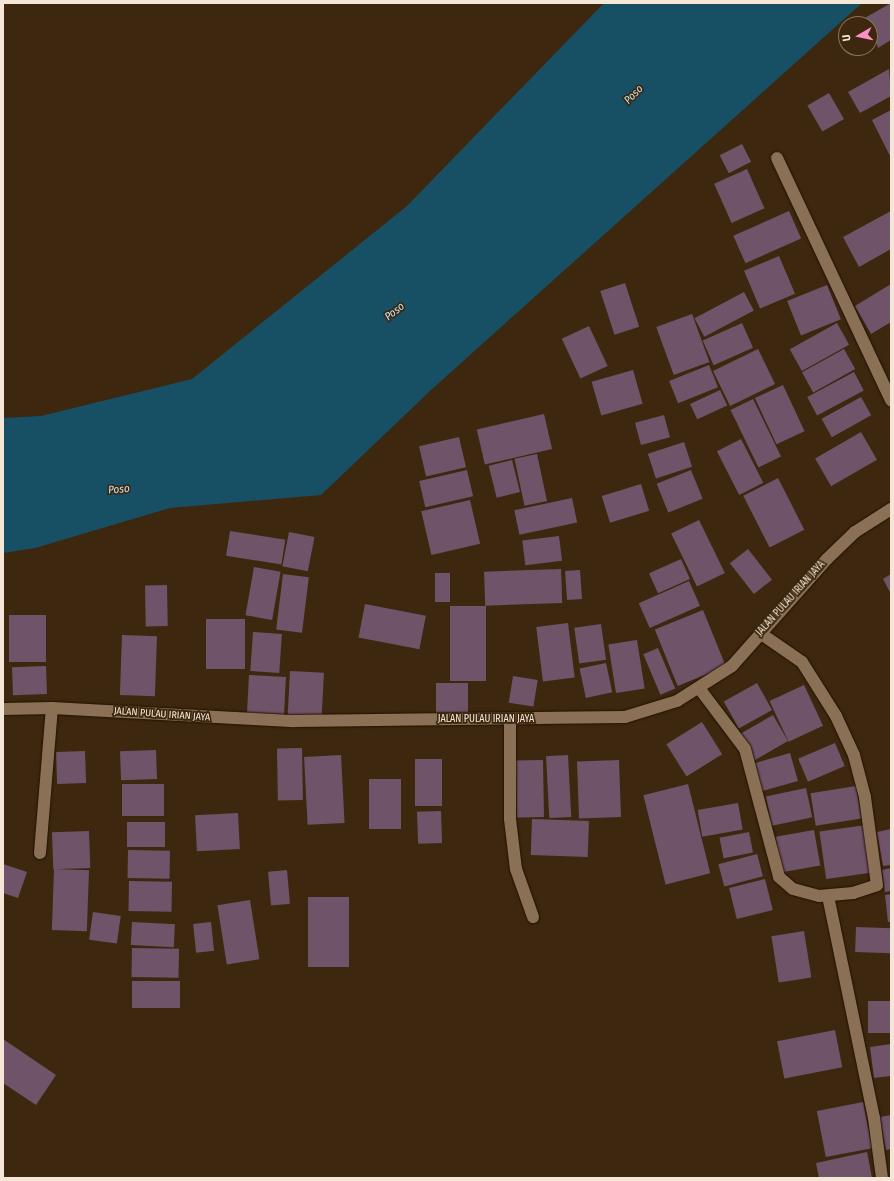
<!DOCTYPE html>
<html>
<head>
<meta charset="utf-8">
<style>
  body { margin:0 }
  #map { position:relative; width:894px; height:1181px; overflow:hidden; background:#3d280f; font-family:"Fira Sans Condensed",sans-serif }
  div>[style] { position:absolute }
  .water>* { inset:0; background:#174f65 }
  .building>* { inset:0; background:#6f5369; transform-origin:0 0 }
  .roads { filter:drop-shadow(0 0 1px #241000) drop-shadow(0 0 1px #241000) }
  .street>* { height:12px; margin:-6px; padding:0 6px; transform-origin:6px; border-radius:6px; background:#8a7156 }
  .secondary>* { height:12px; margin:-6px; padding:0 6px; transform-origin:6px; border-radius:6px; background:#8a7156 }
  span { translate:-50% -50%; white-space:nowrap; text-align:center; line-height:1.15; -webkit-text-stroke:3.5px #3d280f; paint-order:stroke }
  .street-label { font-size:10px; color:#f5e7d8 }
  .water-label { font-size:11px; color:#c6e6f5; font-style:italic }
  .frame { position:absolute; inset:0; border:4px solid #f5e7d8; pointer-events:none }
  .north { position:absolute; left:838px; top:16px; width:40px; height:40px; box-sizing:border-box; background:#3d280f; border:1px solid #87745f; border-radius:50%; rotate:261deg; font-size:11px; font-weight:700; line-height:16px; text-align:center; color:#f5e7d8 }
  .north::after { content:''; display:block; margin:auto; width:14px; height:18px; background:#fb8fc6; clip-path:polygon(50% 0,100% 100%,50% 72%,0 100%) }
</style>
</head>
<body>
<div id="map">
  <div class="water">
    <div style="clip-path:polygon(604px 3px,862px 3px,431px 390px,321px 495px,170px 508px,35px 548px,3px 553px,3px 418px,41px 416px,192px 379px,407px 206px)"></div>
  </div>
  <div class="building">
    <div style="clip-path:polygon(891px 3px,891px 40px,878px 48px,870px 24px,863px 19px)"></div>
    <div style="clip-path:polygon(889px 69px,891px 96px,860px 113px,848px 92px)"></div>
    <div style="left:829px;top:93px;width:30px;height:25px;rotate:60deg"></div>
    <div style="clip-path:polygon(891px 110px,891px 158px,872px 120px)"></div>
    <div style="left:742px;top:144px;width:20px;height:25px;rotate:63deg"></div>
    <div style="left:747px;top:169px;width:43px;height:36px;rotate:66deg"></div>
    <div style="left:789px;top:211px;width:30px;height:61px;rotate:66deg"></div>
    <div style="clip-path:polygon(891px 211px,891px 249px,859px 267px,843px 237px)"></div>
    <div style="left:779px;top:256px;width:41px;height:38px;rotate:67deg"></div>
    <div style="left:625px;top:283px;width:46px;height:26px;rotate:72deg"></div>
    <div style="clip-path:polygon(891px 284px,891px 322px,871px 334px,855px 306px)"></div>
    <div style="left:827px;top:285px;width:37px;height:43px;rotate:68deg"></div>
    <div style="left:744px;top:292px;width:21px;height:56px;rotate:62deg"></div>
    <div style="left:692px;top:314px;width:51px;height:38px;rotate:70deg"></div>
    <div style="left:742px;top:323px;width:27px;height:43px;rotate:66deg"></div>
    <div style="left:837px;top:323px;width:25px;height:54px;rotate:61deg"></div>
    <div style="left:589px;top:326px;width:44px;height:30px;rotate:65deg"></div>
    <div style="left:758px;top:349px;width:39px;height:50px;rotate:64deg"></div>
    <div style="left:844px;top:349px;width:23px;height:48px;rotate:61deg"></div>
    <div style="left:709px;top:365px;width:24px;height:43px;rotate:68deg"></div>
    <div style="left:633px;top:370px;width:35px;height:43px;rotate:74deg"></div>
    <div style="left:854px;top:372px;width:21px;height:53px;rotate:62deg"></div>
    <div style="left:783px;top:385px;width:51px;height:31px;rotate:65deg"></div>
    <div style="left:720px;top:390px;width:17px;height:33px;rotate:65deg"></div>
    <div style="left:861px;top:397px;width:21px;height:45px;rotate:61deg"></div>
    <div style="left:753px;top:399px;width:64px;height:25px;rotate:64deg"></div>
    <div style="left:544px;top:414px;width:36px;height:69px;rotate:77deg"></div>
    <div style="left:664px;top:415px;width:23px;height:30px;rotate:75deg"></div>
    <div style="left:861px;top:432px;width:32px;height:53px;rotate:60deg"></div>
    <div style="left:459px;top:437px;width:31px;height:41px;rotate:77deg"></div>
    <div style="left:741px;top:439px;width:49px;height:27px;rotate:63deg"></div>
    <div style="left:684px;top:442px;width:26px;height:38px;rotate:72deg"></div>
    <div style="left:537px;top:454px;width:48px;height:23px;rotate:78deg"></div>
    <div style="left:512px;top:460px;width:33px;height:24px;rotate:76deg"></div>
    <div style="left:467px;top:470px;width:27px;height:49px;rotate:77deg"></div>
    <div style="left:691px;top:470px;width:31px;height:37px;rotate:68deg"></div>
    <div style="left:778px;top:478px;width:58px;height:39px;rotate:63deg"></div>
    <div style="left:641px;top:484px;width:28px;height:41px;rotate:73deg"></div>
    <div style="left:572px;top:498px;width:25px;height:59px;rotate:78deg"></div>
    <div style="left:470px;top:500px;width:45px;height:50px;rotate:77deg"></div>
    <div style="left:699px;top:520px;width:59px;height:31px;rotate:64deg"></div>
    <div style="left:230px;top:531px;width:56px;height:25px;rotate:9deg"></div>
    <div style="left:289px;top:532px;width:26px;height:35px;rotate:11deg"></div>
    <div style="left:559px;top:536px;width:25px;height:37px;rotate:83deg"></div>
    <div style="left:748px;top:549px;width:39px;height:23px;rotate:52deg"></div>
    <div style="left:681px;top:559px;width:22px;height:35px;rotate:66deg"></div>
    <div style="left:254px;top:567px;width:27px;height:49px;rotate:10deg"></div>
    <div style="left:561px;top:569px;width:34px;height:77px;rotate:88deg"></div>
    <div style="left:580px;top:570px;width:29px;height:15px;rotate:86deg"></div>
    <div style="left:435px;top:573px;width:15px;height:29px"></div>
    <div style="left:283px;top:574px;width:26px;height:56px;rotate:7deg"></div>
    <div style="clip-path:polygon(891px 574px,891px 594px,883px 579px)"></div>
    <div style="left:689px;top:581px;width:27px;height:55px;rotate:66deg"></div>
    <div style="left:167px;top:585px;width:41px;height:22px;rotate:89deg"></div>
    <div style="left:365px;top:604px;width:62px;height:34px;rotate:11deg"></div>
    <div style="left:450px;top:606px;width:36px;height:75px"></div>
    <div style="left:703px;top:610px;width:61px;height:52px;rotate:68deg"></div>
    <div style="left:9px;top:615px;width:37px;height:47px"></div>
    <div style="left:206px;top:619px;width:39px;height:50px"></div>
    <div style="left:568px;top:623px;width:55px;height:32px;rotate:83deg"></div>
    <div style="left:601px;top:624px;width:36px;height:27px;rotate:82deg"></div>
    <div style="left:253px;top:632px;width:29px;height:39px;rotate:4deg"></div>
    <div style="left:122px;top:635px;width:35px;height:60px;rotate:2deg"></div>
    <div style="left:637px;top:640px;width:49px;height:29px;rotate:81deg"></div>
    <div style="left:658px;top:648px;width:44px;height:16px;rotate:67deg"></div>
    <div style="left:606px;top:663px;width:30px;height:27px;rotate:78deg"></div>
    <div style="left:46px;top:666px;width:28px;height:34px;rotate:88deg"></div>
    <div style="left:290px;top:671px;width:34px;height:46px;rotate:3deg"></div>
    <div style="left:249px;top:675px;width:37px;height:40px;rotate:3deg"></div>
    <div style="left:513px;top:676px;width:25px;height:27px;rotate:9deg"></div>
    <div style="left:436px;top:683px;width:32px;height:33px"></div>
    <div style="left:757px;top:683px;width:31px;height:38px;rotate:61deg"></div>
    <div style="left:804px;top:685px;width:45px;height:38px;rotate:65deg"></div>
    <div style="left:773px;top:715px;width:30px;height:40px;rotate:60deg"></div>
    <div style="left:702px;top:722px;width:38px;height:42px;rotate:58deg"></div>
    <div style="left:835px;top:743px;width:25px;height:40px;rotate:67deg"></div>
    <div style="left:302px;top:748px;width:52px;height:25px;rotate:89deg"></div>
    <div style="left:156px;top:750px;width:29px;height:36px;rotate:88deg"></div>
    <div style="left:85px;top:751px;width:32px;height:29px;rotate:88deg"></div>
    <div style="left:790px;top:753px;width:29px;height:37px;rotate:74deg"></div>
    <div style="left:341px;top:755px;width:68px;height:37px;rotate:87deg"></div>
    <div style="left:568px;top:755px;width:62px;height:22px;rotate:87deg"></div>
    <div style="left:415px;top:759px;width:27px;height:47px"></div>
    <div style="left:543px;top:760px;width:57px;height:27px;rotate:89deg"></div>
    <div style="left:619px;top:760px;width:57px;height:42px;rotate:88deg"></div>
    <div style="left:369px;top:779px;width:32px;height:50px"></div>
    <div style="left:164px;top:784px;width:32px;height:42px;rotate:90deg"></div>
    <div style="left:688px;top:784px;width:92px;height:46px;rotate:76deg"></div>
    <div style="left:856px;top:786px;width:33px;height:46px;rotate:81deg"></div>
    <div style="left:806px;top:788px;width:30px;height:41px;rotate:78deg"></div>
    <div style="left:738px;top:803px;width:27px;height:41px;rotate:80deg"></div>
    <div style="left:441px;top:811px;width:32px;height:24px;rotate:88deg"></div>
    <div style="left:238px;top:813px;width:36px;height:43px;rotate:87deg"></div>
    <div style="left:532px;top:819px;width:57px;height:36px;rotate:2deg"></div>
    <div style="left:127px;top:822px;width:38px;height:25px"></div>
    <div style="left:866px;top:825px;width:48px;height:47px;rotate:82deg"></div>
    <div style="clip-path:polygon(891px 829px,891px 865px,883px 866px,877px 832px)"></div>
    <div style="left:814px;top:830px;width:36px;height:39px;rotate:80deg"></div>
    <div style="left:89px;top:831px;width:37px;height:37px;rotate:88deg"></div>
    <div style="left:749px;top:832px;width:21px;height:30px;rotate:79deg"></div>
    <div style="left:128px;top:850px;width:42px;height:28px;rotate:1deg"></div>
    <div style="left:757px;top:854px;width:23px;height:40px;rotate:75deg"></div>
    <div style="clip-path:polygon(3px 864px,27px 872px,18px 898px,3px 893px)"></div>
    <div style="clip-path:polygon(891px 868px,891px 891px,885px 892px,882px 870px)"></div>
    <div style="left:54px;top:869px;width:35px;height:61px;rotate:2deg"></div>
    <div style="left:287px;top:870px;width:34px;height:19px;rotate:85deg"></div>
    <div style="left:765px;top:879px;width:32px;height:37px;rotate:76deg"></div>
    <div style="left:129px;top:881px;width:43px;height:30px;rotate:1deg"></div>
    <div style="clip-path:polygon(891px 894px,891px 922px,888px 922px,885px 895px)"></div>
    <div style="left:308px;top:897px;width:41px;height:70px"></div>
    <div style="left:250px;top:900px;width:60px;height:33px;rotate:81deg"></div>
    <div style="left:93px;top:912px;width:28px;height:28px;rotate:8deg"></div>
    <div style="left:132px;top:922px;width:43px;height:23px;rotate:3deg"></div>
    <div style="left:211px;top:922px;width:29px;height:18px;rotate:84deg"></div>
    <div style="left:856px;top:927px;width:35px;height:25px;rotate:2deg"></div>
    <div style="left:804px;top:931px;width:47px;height:33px;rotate:81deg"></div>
    <div style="left:132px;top:948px;width:47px;height:29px;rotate:1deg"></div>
    <div style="left:132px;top:981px;width:48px;height:27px"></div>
    <div style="left:891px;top:1001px;width:32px;height:23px;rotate:90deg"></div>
    <div style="left:835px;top:1030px;width:38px;height:59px;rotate:79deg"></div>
    <div style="clip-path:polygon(3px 1039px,56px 1075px,36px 1105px,3px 1083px)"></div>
    <div style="clip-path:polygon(891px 1044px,891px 1076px,874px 1078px,870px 1047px)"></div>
    <div style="left:863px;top:1102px;width:47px;height:47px;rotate:79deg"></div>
    <div style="clip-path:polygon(891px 1115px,891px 1149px,886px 1150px,880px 1117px)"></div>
    <div style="clip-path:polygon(867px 1152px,872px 1178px,819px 1178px,816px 1163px)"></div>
  </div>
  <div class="roads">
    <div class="street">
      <div style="left:777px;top:158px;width:268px;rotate:64.8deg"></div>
      <div style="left:699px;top:688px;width:76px;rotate:53deg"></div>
      <div style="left:745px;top:749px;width:132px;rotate:75.1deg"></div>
      <div style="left:779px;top:877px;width:18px;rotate:41deg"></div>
      <div style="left:793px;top:889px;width:27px;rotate:15deg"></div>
      <div style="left:819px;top:896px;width:34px;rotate:-5deg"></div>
      <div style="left:853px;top:893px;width:25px;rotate:-18deg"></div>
      <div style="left:877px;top:885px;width:89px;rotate:-97.8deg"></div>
      <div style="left:865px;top:797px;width:43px;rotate:-104.7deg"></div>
      <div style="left:854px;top:755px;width:43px;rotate:-114.8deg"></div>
      <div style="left:836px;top:716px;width:64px;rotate:-122.2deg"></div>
      <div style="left:802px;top:662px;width:51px;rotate:-145.4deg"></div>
      <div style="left:510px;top:721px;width:98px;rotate:90deg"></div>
      <div style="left:510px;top:819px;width:50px;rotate:83.2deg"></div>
      <div style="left:516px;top:869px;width:51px;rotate:70.5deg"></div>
      <div style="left:40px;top:853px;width:145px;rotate:-85.3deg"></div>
      <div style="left:828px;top:896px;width:227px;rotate:78.3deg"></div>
      <div style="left:874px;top:1118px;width:61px;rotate:82.4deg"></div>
    </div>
    <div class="secondary">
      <div style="left:3px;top:709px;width:49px;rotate:-1.2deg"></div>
      <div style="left:52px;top:708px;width:243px;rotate:3.1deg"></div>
      <div style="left:295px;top:721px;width:330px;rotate:-0.7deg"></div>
      <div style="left:625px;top:717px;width:54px;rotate:-17.1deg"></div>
      <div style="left:677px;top:701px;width:65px;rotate:-32.5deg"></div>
      <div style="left:732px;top:666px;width:143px;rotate:-48.4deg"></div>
      <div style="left:827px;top:559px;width:39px;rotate:-44deg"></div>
      <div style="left:855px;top:532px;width:43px;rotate:-32.6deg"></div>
    </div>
  </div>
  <div class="street-label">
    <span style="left:791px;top:599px;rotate:-48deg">JALAN PULAU IRIAN JAYA</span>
    <span style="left:162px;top:715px;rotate:4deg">JALAN PULAU IRIAN JAYA</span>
    <span style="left:486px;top:720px">JALAN PULAU IRIAN JAYA</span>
  </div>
  <div class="water-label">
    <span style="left:634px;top:95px;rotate:-46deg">Poso</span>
    <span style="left:395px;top:312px;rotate:-38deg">Poso</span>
    <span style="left:119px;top:490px;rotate:-5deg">Poso</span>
  </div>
  <div class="frame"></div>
  <div class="north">U</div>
</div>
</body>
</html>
